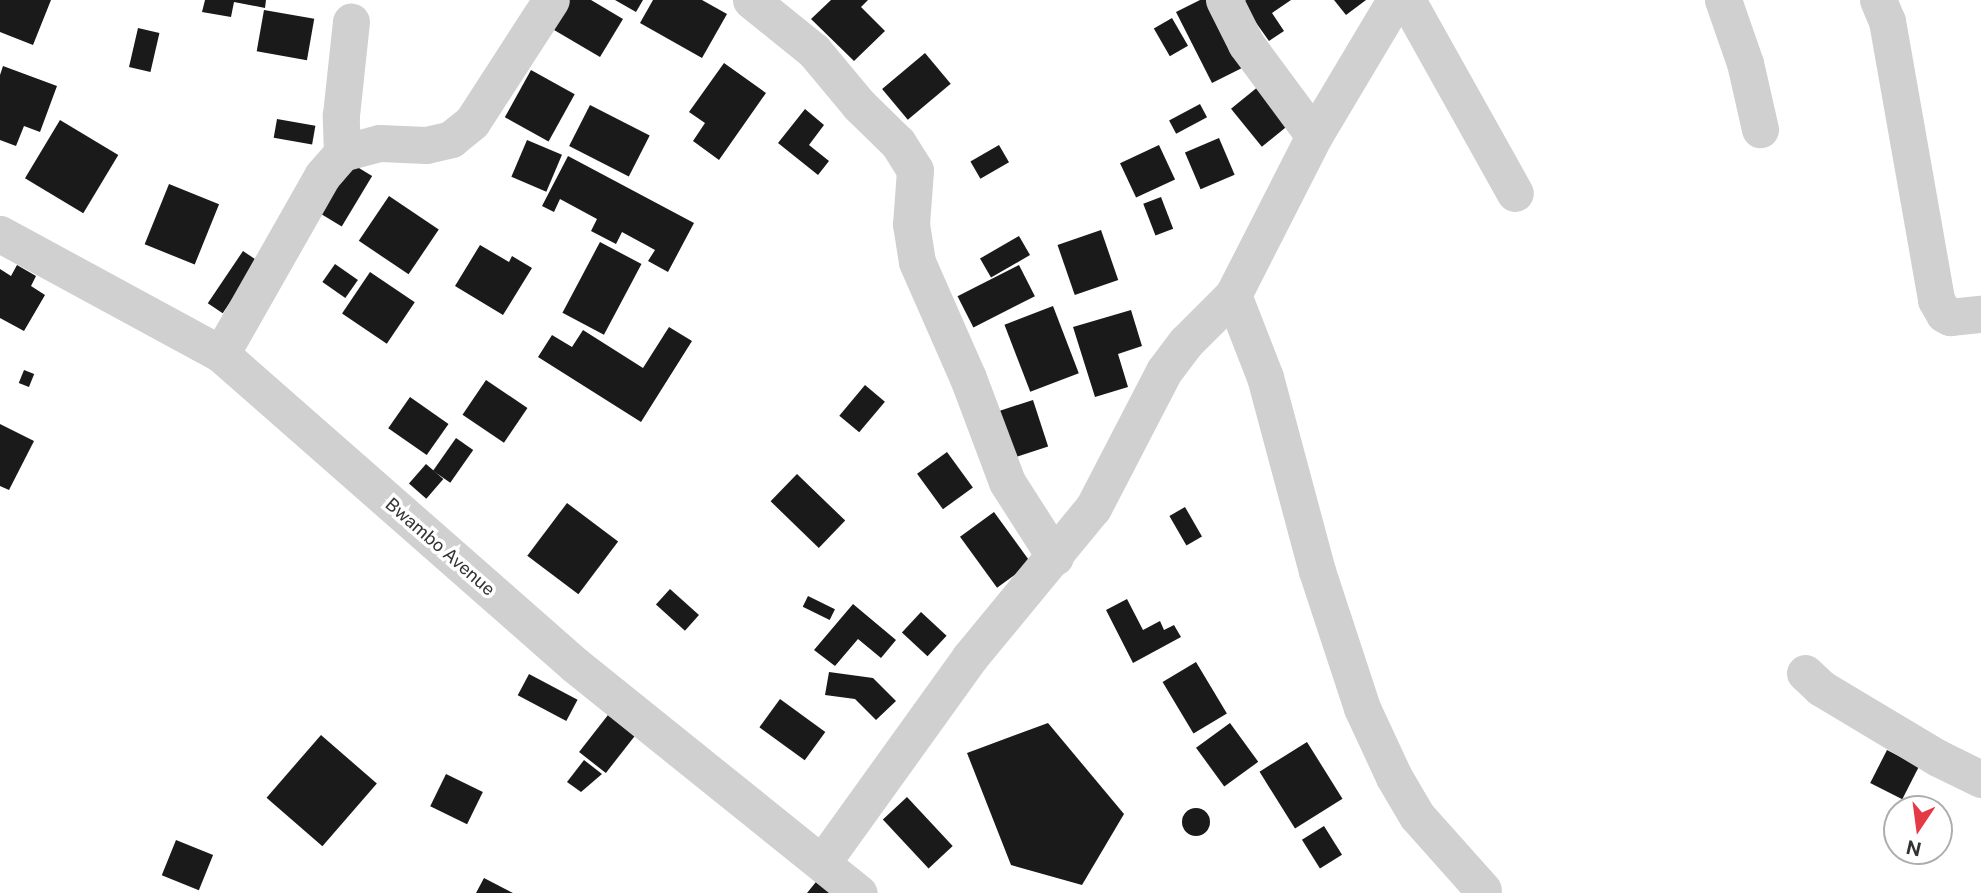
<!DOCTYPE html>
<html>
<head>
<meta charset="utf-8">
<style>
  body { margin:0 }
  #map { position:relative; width:1981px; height:893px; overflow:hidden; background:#fff; font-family:"Public Sans",sans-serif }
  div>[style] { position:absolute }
  .building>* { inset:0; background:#1a1a1a; transform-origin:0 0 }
  .round { border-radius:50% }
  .minor>* { height:37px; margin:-18.5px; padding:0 18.5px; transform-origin:18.5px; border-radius:18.5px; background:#d0d0d0 }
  span { translate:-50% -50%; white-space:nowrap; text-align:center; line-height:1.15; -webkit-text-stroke:7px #fff; paint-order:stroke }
  .street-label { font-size:18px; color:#333 }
  .north { position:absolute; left:1883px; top:795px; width:70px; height:70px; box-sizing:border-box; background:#fff; border:2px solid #adadad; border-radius:50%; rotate:193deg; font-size:19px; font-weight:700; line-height:28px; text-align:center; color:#333 }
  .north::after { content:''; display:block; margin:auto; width:24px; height:32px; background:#e63946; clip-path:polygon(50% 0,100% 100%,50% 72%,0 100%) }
</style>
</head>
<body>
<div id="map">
  <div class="building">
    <div style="clip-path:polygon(0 0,51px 0,33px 45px,0 32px)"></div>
    <div style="clip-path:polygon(205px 0,266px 0,265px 8px,234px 2px,231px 17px,202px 12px)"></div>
    <div style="clip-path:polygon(565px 0,591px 0,623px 19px,600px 57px,549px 27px)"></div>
    <div style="clip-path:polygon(615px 0,643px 0,636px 12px)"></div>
    <div style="clip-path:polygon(653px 0,702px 0,727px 14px,702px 58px,640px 23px)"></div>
    <div style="clip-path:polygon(831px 0,868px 0,861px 7px,885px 31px,854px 61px,811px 19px)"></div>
    <div style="clip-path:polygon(1200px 0,1206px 0,1242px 68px,1212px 83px,1176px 12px)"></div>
    <div style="clip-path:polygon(1246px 0,1291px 0,1272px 13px,1284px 31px,1269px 41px,1242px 3px)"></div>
    <div style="clip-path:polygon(1334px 0,1366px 0,1346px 15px)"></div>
    <div style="left:264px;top:10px;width:51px;height:42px;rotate:10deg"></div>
    <div style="left:1172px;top:18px;width:32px;height:21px;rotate:60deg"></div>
    <div style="left:138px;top:28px;width:22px;height:40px;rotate:13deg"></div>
    <div style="left:925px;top:53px;width:40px;height:56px;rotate:50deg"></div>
    <div style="clip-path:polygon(724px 63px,766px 93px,719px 160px,693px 141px,705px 123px,689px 112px)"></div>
    <div style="clip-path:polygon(3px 66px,57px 86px,40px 132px,24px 126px,16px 146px,0 140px,0 75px)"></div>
    <div style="left:531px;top:70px;width:50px;height:54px;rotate:29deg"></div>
    <div style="left:1259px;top:86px;width:49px;height:36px;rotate:51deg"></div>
    <div style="left:1200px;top:104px;width:15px;height:35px;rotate:62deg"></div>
    <div style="left:590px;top:105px;width:67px;height:46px;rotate:27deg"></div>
    <div style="clip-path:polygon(805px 109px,824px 125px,809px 145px,829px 161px,818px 175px,778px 143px)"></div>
    <div style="left:277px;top:119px;width:39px;height:19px;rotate:10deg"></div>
    <div style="left:60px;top:120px;width:68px;height:68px;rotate:31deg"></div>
    <div style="left:1219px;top:138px;width:40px;height:37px;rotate:67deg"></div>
    <div style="left:527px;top:140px;width:38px;height:40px;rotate:23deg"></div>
    <div style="left:999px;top:145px;width:20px;height:33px;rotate:60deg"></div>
    <div style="left:1159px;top:145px;width:38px;height:43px;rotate:65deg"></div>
    <div style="clip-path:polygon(568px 156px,694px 223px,668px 272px,648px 261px,655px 250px,622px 232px,616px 244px,591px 231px,597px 219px,560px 199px,554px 212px,542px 206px)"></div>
    <div style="left:349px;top:162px;width:27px;height:59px;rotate:31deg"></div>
    <div style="left:169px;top:184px;width:54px;height:65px;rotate:22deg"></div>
    <div style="left:389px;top:196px;width:60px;height:54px;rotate:34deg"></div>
    <div style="left:1161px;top:197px;width:34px;height:19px;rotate:69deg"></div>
    <div style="left:1101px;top:230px;width:53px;height:46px;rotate:71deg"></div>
    <div style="left:1019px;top:236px;width:22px;height:45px;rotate:60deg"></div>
    <div style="left:600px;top:242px;width:47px;height:80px;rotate:28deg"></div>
    <div style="clip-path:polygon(480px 245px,509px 262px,512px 256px,532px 268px,503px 315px,455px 286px)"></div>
    <div style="left:243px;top:251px;width:18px;height:63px;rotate:34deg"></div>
    <div style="left:335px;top:264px;width:28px;height:22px;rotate:35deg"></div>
    <div style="clip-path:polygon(17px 265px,36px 276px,31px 286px,45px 295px,24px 331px,0 318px,0 269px,11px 276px)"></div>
    <div style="left:1019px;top:265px;width:35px;height:69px;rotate:63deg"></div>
    <div style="left:370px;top:272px;width:54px;height:50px;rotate:34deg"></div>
    <div style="left:1053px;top:306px;width:72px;height:52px;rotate:69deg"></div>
    <div style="clip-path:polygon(1131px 310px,1142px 346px,1118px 354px,1128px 387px,1095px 397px,1073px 327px)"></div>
    <div style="clip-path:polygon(669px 327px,692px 341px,641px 422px,538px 357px,552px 335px,572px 347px,583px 330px,643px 368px)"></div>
    <div style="left:24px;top:370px;width:11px;height:14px;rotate:22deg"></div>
    <div style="left:486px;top:380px;width:50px;height:42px;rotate:34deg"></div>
    <div style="left:865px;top:385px;width:26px;height:40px;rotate:40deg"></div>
    <div style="left:410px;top:397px;width:47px;height:38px;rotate:35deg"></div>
    <div style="left:1033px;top:400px;width:49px;height:38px;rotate:72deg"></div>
    <div style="clip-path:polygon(0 424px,34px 441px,9px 490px,0 486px)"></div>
    <div style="left:456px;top:438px;width:21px;height:40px;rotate:35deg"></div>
    <div style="left:947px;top:452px;width:44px;height:37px;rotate:54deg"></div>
    <div style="left:426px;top:464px;width:23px;height:26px;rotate:41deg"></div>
    <div style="left:797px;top:474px;width:67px;height:38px;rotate:44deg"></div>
    <div style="left:567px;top:503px;width:64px;height:66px;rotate:37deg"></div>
    <div style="left:1185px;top:507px;width:34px;height:18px;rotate:60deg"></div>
    <div style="left:994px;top:512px;width:63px;height:42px;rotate:54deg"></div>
    <div style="left:670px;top:589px;width:39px;height:21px;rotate:42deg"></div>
    <div style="left:808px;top:596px;width:30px;height:12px;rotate:26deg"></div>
    <div style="clip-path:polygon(1127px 599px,1143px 630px,1160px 621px,1164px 630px,1174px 625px,1181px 637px,1133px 663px,1106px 610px)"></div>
    <div style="clip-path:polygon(853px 604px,896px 640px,881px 658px,858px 639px,835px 666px,814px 650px)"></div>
    <div style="left:921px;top:612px;width:35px;height:28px;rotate:43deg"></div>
    <div style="left:1196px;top:662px;width:60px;height:39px;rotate:59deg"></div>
    <div style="clip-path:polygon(829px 672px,873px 678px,896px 701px,876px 720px,855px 699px,825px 695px)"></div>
    <div style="left:529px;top:674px;width:55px;height:24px;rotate:28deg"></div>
    <div style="left:780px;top:699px;width:56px;height:35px;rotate:36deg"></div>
    <div style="left:608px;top:715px;width:34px;height:47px;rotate:38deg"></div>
    <div style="clip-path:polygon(1048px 723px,1124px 814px,1082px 885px,1011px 865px,967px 753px)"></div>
    <div style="left:1230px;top:723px;width:48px;height:42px;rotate:54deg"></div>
    <div style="left:321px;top:735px;width:74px;height:83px;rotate:41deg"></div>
    <div style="left:1307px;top:742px;width:67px;height:56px;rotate:58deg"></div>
    <div style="left:1887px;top:750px;width:36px;height:37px;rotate:27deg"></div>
    <div style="clip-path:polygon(584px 760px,602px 774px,581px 792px,567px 782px)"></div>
    <div style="left:446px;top:774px;width:41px;height:36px;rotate:26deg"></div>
    <div style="left:907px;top:797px;width:67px;height:33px;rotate:47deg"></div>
    <div class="round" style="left:1182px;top:808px;width:28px;height:28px"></div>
    <div style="left:1324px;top:826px;width:34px;height:26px;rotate:58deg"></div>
    <div style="left:176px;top:840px;width:40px;height:38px;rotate:22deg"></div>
    <div style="clip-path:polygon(820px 877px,832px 893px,807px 893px)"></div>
    <div style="clip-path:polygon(484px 878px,513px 893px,476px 893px)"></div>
  </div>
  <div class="minor">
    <div style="left:751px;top:0;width:81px;rotate:39deg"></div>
    <div style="left:814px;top:51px;width:70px;rotate:50.2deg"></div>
    <div style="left:859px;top:105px;width:54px;rotate:44.3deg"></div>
    <div style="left:898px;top:143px;width:32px;rotate:58deg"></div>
    <div style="left:915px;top:170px;width:54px;rotate:94.2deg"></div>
    <div style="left:911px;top:224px;width:38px;rotate:81deg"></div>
    <div style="left:917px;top:262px;width:127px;rotate:66.3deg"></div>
    <div style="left:968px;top:378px;width:111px;rotate:69.4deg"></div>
    <div style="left:1007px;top:482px;width:89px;rotate:57.4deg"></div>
    <div style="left:1224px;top:0;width:49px;rotate:63.4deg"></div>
    <div style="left:1246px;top:44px;width:114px;rotate:53.5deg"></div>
    <div style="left:1407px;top:0;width:221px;rotate:60.8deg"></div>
    <div style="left:1723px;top:0;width:67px;rotate:70.8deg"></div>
    <div style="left:1745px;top:63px;width:68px;rotate:77.2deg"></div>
    <div style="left:1878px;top:0;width:23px;rotate:67deg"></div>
    <div style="left:1887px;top:21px;width:283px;rotate:80deg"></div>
    <div style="left:1936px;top:300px;width:16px;rotate:60deg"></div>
    <div style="left:1944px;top:314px;width:7px;rotate:27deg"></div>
    <div style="left:1950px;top:317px;width:31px;rotate:-6deg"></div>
    <div style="left:342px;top:153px;width:38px;rotate:-92deg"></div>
    <div style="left:341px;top:115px;width:94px;rotate:-83.9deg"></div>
    <div style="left:0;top:234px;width:251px;rotate:28.5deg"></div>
    <div style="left:221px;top:354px;width:471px;rotate:41.3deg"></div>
    <div style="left:575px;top:665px;width:364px;rotate:38.8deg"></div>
    <div style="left:1233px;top:295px;width:88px;rotate:68.7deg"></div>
    <div style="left:1265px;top:377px;width:201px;rotate:75deg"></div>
    <div style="left:1317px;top:571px;width:144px;rotate:71.8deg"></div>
    <div style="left:1362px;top:708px;width:76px;rotate:65.1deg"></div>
    <div style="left:1394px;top:777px;width:45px;rotate:59.5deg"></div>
    <div style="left:1417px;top:816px;width:99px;rotate:48.3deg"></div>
    <div style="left:221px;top:354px;width:205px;rotate:-60.4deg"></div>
    <div style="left:322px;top:176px;width:30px;rotate:-49deg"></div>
    <div style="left:342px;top:153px;width:39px;rotate:-15deg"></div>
    <div style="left:380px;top:143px;width:46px;rotate:2.5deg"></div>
    <div style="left:426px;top:145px;width:26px;rotate:-13deg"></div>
    <div style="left:451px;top:139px;width:27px;rotate:-39deg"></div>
    <div style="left:472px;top:122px;width:145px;rotate:-57.1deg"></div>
    <div style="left:1805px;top:673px;width:22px;rotate:43deg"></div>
    <div style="left:1821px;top:688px;width:136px;rotate:30.9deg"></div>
    <div style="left:1938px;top:758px;width:48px;rotate:26deg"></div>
    <div style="left:822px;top:863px;width:254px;rotate:-54.3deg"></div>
    <div style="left:970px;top:657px;width:193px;rotate:-50.5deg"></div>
    <div style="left:1093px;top:508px;width:154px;rotate:-62.6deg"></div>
    <div style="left:1164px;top:371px;width:36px;rotate:-53deg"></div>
    <div style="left:1186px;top:342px;width:66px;rotate:-45deg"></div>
    <div style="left:1233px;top:295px;width:178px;rotate:-63deg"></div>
    <div style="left:1314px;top:136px;width:158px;rotate:-59.2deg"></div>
  </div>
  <div class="street-label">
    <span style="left:440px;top:547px;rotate:41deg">Bwambo Avenue</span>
  </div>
  <div class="north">N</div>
</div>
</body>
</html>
